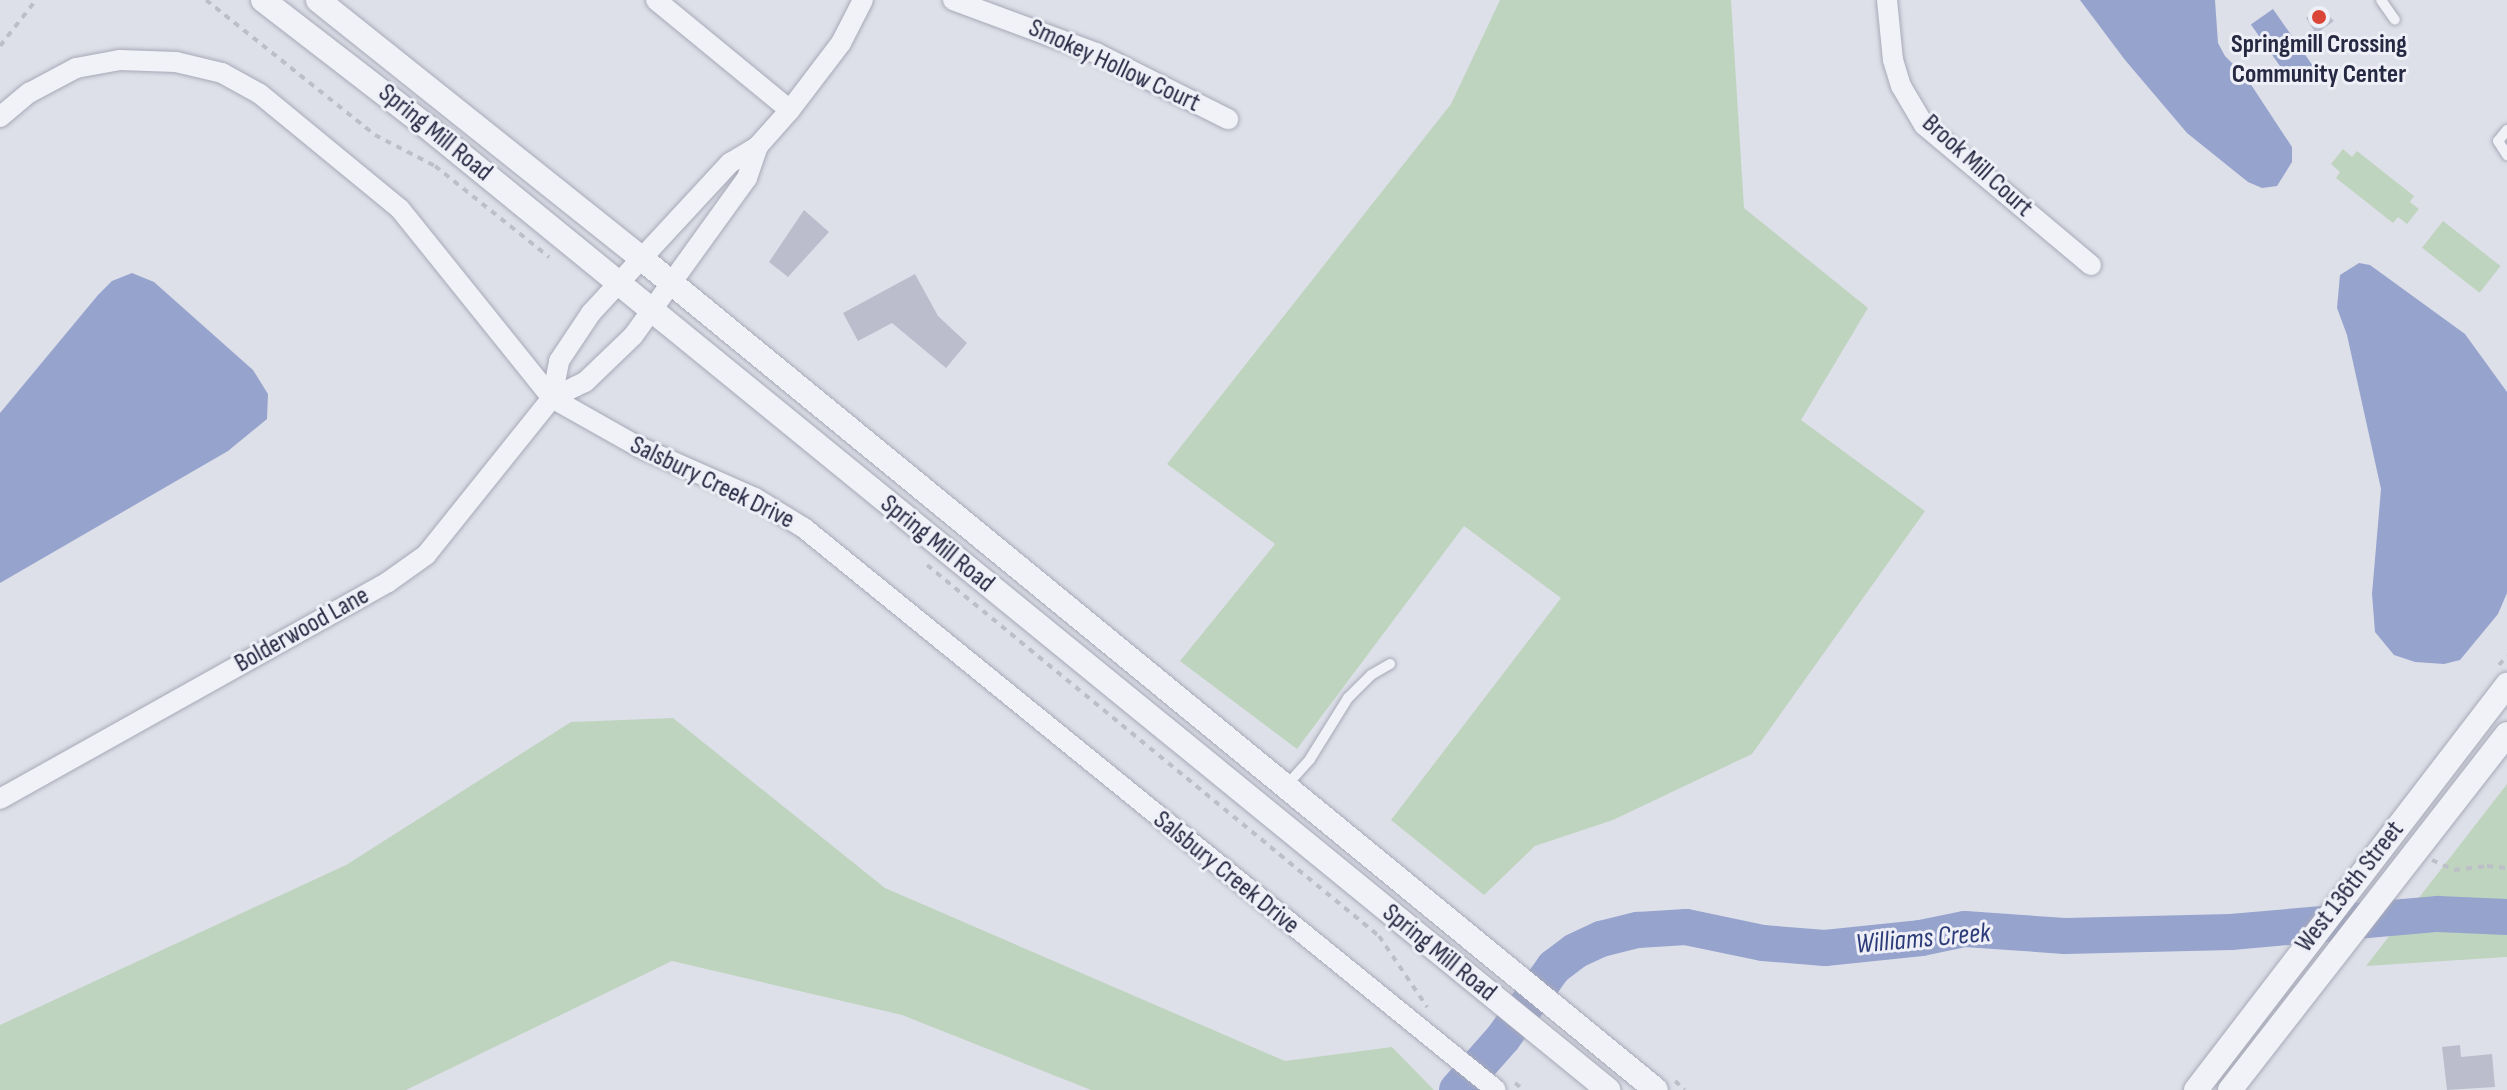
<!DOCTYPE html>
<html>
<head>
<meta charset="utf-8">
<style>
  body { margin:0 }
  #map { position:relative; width:2507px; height:1090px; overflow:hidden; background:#dee0e9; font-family:"Sofia Sans Condensed",sans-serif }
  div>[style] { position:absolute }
  .green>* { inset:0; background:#bfd4bf; transform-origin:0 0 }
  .water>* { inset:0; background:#96a3cd; transform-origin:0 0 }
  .river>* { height:36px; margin:-18px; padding:0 18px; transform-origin:18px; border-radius:18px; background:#96a3cd }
  .building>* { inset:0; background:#bbbdcd }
  .path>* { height:4px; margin-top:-2px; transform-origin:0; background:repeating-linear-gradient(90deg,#bcbec8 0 6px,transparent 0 12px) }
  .roads { filter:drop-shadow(0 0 2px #a7a9b7) drop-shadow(0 0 2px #a7a9b7) }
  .service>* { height:10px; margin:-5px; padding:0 5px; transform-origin:5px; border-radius:5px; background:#f1f2f7 }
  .minor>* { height:20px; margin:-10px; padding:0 10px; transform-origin:10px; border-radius:10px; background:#f1f2f7 }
  .tertiary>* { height:24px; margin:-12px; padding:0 12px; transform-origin:12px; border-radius:12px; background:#f1f2f7 }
  .dots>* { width:22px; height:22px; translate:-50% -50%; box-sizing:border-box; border:4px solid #eeeff7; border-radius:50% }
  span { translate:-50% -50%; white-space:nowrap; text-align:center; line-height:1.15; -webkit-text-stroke:6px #eeeff7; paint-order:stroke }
  .poi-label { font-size:26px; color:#262942; font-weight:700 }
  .street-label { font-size:26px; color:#262942 }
  .water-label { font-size:28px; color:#2c3c79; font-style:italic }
</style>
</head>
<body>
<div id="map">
  <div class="green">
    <div style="clip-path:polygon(1500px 0,1731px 0,1744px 208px,1868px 308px,1801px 420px,1925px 511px,1752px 754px,1613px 820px,1535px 846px,1484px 895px,1391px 820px,1561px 598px,1464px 526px,1297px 749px,1180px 661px,1275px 544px,1167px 464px,1451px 104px)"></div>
    <div style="clip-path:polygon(2343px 149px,2352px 157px,2357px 151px,2414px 196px,2410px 202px,2419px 209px,2407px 224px,2398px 217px,2393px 223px,2336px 178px,2340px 172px,2331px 164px)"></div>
    <div style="left:2443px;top:221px;width:73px;height:34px;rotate:38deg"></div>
    <div style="clip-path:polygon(673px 718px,885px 888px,1285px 1061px,1392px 1047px,1434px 1090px,1091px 1090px,902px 1015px,672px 961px,406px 1090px,0 1090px,0 1025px,346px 865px,571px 722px)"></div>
    <div style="clip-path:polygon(2507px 784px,2507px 957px,2366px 966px)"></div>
  </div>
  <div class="water">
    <div style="clip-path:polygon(2080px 0,2215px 0,2218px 43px,2225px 56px,2246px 77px,2292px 147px,2292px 162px,2277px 186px,2262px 188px,2248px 182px,2187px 133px,2125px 60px)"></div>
    <div style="left:2273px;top:9px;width:70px;height:27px;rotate:55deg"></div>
    <div style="clip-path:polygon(2359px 263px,2370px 265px,2465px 334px,2507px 392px,2507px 593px,2498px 614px,2460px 660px,2444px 664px,2415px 662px,2394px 655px,2375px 632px,2372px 594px,2381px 489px,2347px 335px,2337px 308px,2340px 275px)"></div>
    <div style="clip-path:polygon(132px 273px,154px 282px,253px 370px,268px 394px,267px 419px,228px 451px,0 583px,0 413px,98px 295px,112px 281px)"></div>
  </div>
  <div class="river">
    <div style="left:1457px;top:1090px;width:69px;rotate:-48.5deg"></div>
    <div style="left:1503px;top:1038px;width:87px;rotate:-54.3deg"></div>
    <div style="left:1554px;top:967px;width:26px;rotate:-37deg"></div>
    <div style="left:1575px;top:951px;width:29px;rotate:-25deg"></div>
    <div style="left:1601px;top:939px;width:38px;rotate:-14deg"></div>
    <div style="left:1638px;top:930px;width:48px;rotate:-3.6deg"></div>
    <div style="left:1686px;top:927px;width:79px;rotate:11.7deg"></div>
    <div style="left:1763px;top:943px;width:62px;rotate:4.6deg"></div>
    <div style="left:1825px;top:948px;width:97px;rotate:-5.9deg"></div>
    <div style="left:1921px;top:938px;width:45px;rotate:-11.6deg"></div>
    <div style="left:1965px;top:929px;width:100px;rotate:4deg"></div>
    <div style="left:2065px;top:936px;width:166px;rotate:-1.4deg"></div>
    <div style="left:2231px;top:932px;width:208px;rotate:-5deg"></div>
    <div style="left:2438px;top:914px;width:69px;rotate:2.5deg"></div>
  </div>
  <div class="building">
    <div style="clip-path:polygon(2320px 7px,2334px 21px,2316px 34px,2306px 18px)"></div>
    <div style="clip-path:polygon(804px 210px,829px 232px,788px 277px,769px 262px)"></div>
    <div style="clip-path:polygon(915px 274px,938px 316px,967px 343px,946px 368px,892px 323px,858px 341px,843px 313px)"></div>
    <div style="clip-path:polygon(2460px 1045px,2461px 1057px,2492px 1054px,2495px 1087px,2447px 1090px,2442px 1047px)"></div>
  </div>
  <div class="path">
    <div style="left:206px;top:0;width:216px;rotate:38.6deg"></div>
    <div style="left:375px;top:135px;width:68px;rotate:27.3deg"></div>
    <div style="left:435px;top:166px;width:146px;rotate:38.6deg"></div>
    <div style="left:0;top:46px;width:58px;rotate:-52deg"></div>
    <div style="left:927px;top:565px;width:585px;rotate:39.38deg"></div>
    <div style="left:1379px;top:936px;width:86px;rotate:55.9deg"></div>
    <div style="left:2499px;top:665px;width:12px;rotate:-48deg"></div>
    <div style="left:2432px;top:860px;width:24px;rotate:24deg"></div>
    <div style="left:2454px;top:870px;width:33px;rotate:-7deg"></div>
    <div style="left:2487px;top:866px;width:20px;rotate:6deg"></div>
    <div style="left:1675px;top:1081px;width:13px;rotate:42deg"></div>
    <div style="left:1515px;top:1083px;width:11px;rotate:38deg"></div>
  </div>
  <div class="roads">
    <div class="service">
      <div style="left:2381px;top:0;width:24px;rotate:55deg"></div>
      <div style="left:2507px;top:130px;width:14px;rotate:129deg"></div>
      <div style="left:2498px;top:141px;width:17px;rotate:57deg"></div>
      <div style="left:1286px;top:786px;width:36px;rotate:-48deg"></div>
      <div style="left:1310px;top:759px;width:72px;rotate:-58.1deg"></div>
      <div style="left:1348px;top:698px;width:33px;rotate:-45deg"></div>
      <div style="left:1371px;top:675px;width:22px;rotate:-30deg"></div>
    </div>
    <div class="minor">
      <div style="left:656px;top:0;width:173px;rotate:39.4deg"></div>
      <div style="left:953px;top:0;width:153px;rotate:20.3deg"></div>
      <div style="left:1096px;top:53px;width:148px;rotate:26.6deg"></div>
      <div style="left:1887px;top:0;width:60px;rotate:84.3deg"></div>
      <div style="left:1893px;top:60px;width:27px;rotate:73deg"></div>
      <div style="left:1901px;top:86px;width:45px;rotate:59.5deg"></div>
      <div style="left:1924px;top:125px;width:218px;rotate:40deg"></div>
      <div style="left:0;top:117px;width:38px;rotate:-40deg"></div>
      <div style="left:29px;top:93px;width:53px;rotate:-28deg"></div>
      <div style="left:76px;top:68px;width:45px;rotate:-10.3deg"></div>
      <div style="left:120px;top:60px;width:56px;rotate:2deg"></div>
      <div style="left:176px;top:62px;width:47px;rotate:13.4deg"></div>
      <div style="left:222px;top:73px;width:43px;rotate:28.9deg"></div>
      <div style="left:260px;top:94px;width:181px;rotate:39.4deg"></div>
      <div style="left:400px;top:209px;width:243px;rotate:51.2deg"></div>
      <div style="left:552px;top:398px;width:100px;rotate:29.4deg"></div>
      <div style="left:639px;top:447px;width:127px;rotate:23.7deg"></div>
      <div style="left:755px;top:498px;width:57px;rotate:31.5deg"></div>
      <div style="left:804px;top:528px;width:891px;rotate:39.08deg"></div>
      <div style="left:552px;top:398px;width:38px;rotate:-79deg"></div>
      <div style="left:559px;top:361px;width:58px;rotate:-56.3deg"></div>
      <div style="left:591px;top:313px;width:205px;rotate:-47.2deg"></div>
      <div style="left:730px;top:163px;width:33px;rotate:-31deg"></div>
      <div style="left:758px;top:146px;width:48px;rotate:-48.4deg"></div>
      <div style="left:790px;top:110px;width:84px;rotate:-52.7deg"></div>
      <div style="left:841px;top:43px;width:48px;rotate:-62.9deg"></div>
      <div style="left:0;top:799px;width:445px;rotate:-29.2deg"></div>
      <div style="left:388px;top:582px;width:47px;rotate:-35.4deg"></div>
      <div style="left:426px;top:555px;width:201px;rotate:-51.3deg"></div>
      <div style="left:552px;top:398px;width:37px;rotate:-26deg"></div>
      <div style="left:585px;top:382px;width:66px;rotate:-43.8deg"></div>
      <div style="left:633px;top:336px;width:195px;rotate:-54.2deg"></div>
      <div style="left:747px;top:178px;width:34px;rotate:-71deg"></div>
    </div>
    <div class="tertiary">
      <div style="left:263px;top:0;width:205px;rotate:37.7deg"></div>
      <div style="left:425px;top:125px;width:1527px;rotate:39.2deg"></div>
      <div style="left:318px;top:0;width:413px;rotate:38.6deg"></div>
      <div style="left:641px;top:258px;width:1312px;rotate:39.34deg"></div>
      <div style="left:2196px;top:1090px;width:511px;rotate:-52.48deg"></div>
      <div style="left:2230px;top:1090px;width:451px;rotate:-52.1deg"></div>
    </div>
  </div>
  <div class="dots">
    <div style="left:2319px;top:17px;background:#db4537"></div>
  </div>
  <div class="poi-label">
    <span style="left:2319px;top:60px">Springmill Crossing<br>Community Center</span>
  </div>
  <div class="street-label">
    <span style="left:1114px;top:66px;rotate:25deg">Smokey Hollow Court</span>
    <span style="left:435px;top:133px;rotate:39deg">Spring Mill Road</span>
    <span style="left:1977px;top:166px;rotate:42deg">Brook Mill Court</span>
    <span style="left:712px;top:483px;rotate:26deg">Salsbury Creek Drive</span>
    <span style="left:937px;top:544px;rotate:39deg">Spring Mill Road</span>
    <span style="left:302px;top:630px;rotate:-29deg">Bolderwood Lane</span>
    <span style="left:1226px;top:873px;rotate:39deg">Salsbury Creek Drive</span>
    <span style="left:2350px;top:887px;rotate:-52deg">West 136th Street</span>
    <span style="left:1439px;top:953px;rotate:39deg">Spring Mill Road</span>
  </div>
  <div class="water-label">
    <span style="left:1923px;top:939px;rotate:-5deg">Williams Creek</span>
  </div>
</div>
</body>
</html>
